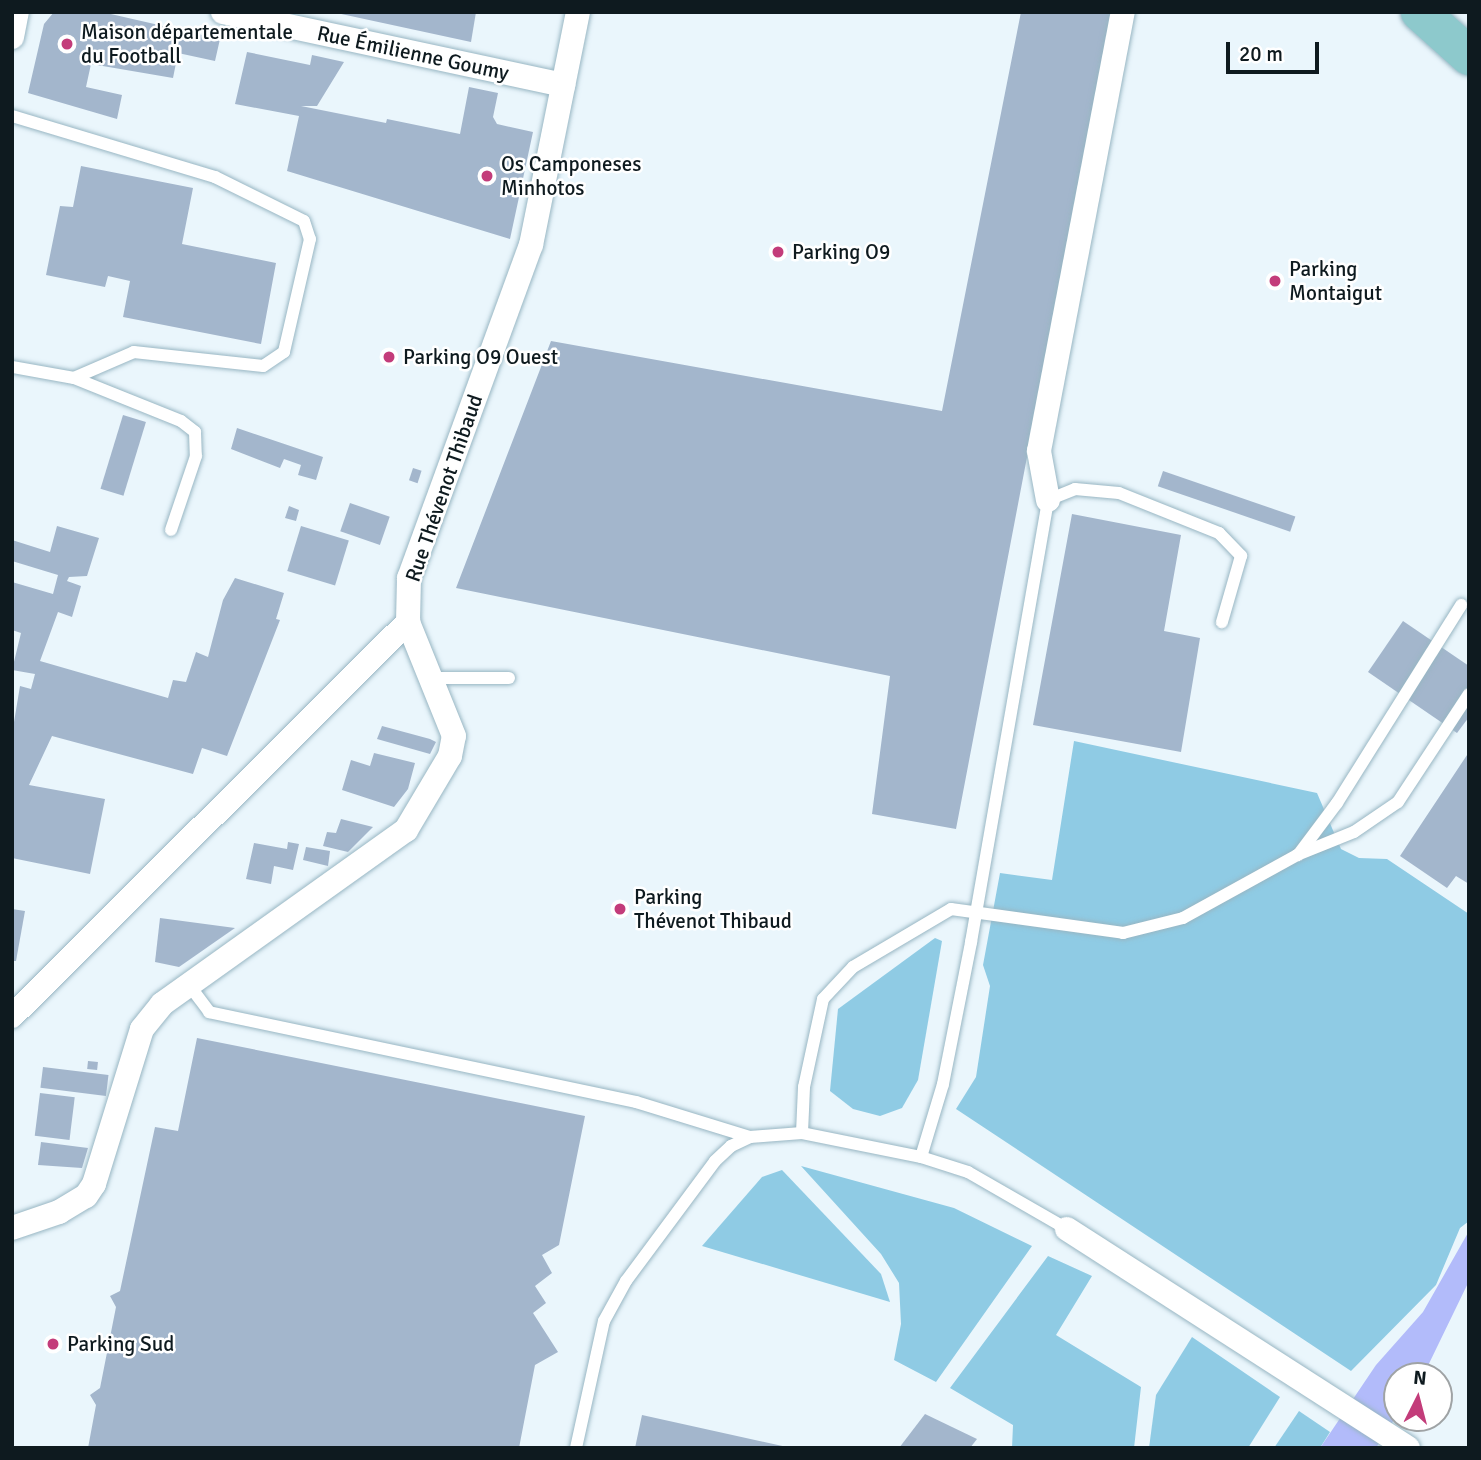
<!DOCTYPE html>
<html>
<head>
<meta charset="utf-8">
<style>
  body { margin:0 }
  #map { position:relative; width:1481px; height:1460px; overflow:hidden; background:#eaf6fc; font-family:Signika,sans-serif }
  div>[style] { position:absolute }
  .green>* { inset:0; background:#8fcbe4 }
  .water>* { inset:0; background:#b2bbfa }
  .building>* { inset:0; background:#a3b6cc; transform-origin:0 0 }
  .roads { filter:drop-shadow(0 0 2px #98b6c3) drop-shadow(0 0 2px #98b6c3) }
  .lane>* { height:12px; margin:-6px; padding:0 6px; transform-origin:6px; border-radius:6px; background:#fff }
  .street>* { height:24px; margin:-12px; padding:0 12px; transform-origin:12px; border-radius:12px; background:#fff }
  .primary>* { height:38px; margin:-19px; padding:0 19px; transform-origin:19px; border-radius:19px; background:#8dc9cc }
  .dots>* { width:19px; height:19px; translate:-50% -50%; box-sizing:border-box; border:4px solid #fff; border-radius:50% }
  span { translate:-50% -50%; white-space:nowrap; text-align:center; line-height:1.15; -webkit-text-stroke:5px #fff; paint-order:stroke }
  .poi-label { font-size:21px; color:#0e1a1f }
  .left { translate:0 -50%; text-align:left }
  .street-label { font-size:21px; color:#0e1a1f }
  .frame { position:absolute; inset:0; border:14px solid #0e1a1f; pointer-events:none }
  .north { position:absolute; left:1383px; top:1362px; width:70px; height:70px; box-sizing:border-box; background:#fff; border:2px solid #9fa3a5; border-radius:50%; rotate:6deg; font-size:19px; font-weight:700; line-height:28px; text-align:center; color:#0e1a1f }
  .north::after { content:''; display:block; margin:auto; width:24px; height:32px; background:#c33c7a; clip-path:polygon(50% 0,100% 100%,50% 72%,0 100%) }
  .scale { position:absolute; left:1226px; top:42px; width:93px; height:32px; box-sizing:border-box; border:4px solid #0e1a1f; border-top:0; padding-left:9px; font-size:21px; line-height:24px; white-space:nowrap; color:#0e1a1f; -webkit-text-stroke:5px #fff; paint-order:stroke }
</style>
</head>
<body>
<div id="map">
  <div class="green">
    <div style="clip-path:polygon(1074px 741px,1317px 793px,1341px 849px,1359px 858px,1387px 859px,1469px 914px,1469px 1221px,1460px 1228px,1436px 1285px,1351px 1371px,956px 1109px,976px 1077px,990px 986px,983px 965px,1000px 873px,1052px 880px)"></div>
    <div style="clip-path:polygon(935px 938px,942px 941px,918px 1080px,902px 1108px,880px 1116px,853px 1109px,830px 1091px,838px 1009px)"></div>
    <div style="clip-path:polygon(801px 1166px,954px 1208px,1032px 1246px,936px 1382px,894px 1360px,901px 1324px,899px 1283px,881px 1254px)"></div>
    <div style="clip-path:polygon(782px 1170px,881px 1274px,890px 1302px,702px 1246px,762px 1177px)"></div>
    <div style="clip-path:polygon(1048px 1256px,1092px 1276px,1056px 1335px,1141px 1387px,1134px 1448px,1012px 1448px,1013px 1425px,950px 1388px)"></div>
    <div style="clip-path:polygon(1192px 1337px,1280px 1397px,1248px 1448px,1149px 1448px,1156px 1395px)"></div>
    <div style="clip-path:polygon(1299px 1411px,1330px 1432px,1320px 1448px,1274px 1448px)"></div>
  </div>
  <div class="water">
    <div style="clip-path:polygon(1469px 1231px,1469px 1281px,1423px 1376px,1397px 1376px,1397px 1415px,1376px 1448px,1320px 1448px,1376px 1365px,1423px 1312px)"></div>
  </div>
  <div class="building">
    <div style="clip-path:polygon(54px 12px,102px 12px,220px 39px,215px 61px,178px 53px,173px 78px,91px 64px,86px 87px,122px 95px,117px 119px,28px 93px,44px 24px)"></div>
    <div style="clip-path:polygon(332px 12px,476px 12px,471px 42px)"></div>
    <div style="clip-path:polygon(1021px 12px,1112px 12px,956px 829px,872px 814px,890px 676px,456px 588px,551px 341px,942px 411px)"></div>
    <div style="clip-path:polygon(247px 52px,310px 65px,312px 55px,344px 62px,317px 106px,301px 106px,386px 123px,387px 119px,460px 134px,469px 87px,498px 93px,493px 117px,497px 124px,533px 132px,510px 239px,287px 171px,299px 116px,235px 104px)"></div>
    <div style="clip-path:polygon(81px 166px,193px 188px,182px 244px,276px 263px,261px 344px,123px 317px,130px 281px,108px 276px,105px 287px,46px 275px,60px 206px,73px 207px)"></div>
    <div style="left:123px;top:415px;width:24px;height:77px;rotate:17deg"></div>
    <div style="clip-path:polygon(237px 428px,323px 457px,316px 480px,298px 475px,301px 465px,284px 459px,280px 468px,231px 449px)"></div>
    <div style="left:413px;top:468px;width:9px;height:13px;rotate:18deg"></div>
    <div style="left:1163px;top:471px;width:140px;height:16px;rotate:19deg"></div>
    <div style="left:350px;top:503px;width:42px;height:30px;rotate:19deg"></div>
    <div style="clip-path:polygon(289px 506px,299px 510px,296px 521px,285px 518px)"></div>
    <div style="clip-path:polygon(1072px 514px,1181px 535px,1164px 631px,1200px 638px,1181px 752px,1033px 725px)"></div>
    <div style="clip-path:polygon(57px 526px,99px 538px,87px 576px,69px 577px,67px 581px,81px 586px,72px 617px,58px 612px,40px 661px,168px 698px,173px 680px,186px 682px,196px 652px,208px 657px,223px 600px,235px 578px,284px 593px,276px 619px,280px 620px,227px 756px,202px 748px,193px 774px,52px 736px,29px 785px,105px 799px,90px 874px,12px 858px,12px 734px,20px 686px,31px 689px,35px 674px,12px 670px,21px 633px,12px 630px,12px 582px,53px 594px,58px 575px,12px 561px,12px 540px,50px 552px)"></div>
    <div style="left:301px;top:526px;width:50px;height:47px;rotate:17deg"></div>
    <div style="clip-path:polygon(1403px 621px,1469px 666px,1469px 717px,1457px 733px,1368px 672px)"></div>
    <div style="clip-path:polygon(382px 726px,430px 739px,436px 742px,430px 754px,377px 739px)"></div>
    <div style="clip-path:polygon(1469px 752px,1469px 884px,1456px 876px,1447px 888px,1400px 856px)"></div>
    <div style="clip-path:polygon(374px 753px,415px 763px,408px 789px,394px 807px,342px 790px,351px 760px,370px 766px)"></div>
    <div style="clip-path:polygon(341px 819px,373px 827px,348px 852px,323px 846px,327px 832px,336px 833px)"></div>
    <div style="clip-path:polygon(288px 842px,299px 844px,293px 870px,274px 866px,271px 884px,246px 879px,254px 843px,287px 849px)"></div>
    <div style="clip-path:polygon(306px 847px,330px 851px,328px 866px,303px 860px)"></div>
    <div style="clip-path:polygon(12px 909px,25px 911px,16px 961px,12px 961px)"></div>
    <div style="clip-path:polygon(160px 918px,235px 928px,179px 967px,155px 962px)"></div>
    <div style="clip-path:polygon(197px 1038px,585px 1116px,559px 1245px,542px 1255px,552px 1273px,535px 1286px,546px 1303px,533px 1313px,558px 1352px,535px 1365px,519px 1448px,88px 1448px,96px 1405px,90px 1395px,100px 1388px,116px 1307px,110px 1296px,120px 1291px,155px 1127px,178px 1131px)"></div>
    <div style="left:88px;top:1061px;width:10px;height:8px;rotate:6deg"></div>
    <div style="left:43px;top:1067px;width:66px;height:21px;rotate:7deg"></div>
    <div style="left:40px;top:1093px;width:35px;height:43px;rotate:7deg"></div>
    <div style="clip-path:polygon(41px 1142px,88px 1148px,82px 1168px,38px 1165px)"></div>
    <div style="clip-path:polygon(925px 1414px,977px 1439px,970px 1448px,899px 1448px)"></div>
    <div style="clip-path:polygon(642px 1415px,787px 1447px,787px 1448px,635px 1448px)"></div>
  </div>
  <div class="roads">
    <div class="lane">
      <div style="left:12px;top:116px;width:212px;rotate:16.7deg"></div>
      <div style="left:215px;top:177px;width:99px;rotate:26.3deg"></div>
      <div style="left:304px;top:221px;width:19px;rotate:72deg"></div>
      <div style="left:310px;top:239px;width:116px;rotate:103deg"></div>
      <div style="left:284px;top:352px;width:25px;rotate:146deg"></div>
      <div style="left:263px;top:366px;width:130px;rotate:-173.8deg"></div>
      <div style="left:134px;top:352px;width:65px;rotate:156.6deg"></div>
      <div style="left:74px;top:378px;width:63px;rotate:-169.9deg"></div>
      <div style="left:74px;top:378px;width:115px;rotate:21.9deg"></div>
      <div style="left:181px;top:421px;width:18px;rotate:38deg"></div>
      <div style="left:195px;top:432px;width:24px;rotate:88deg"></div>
      <div style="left:196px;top:456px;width:78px;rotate:108.7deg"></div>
      <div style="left:432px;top:678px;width:77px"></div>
      <div style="left:1298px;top:855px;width:65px;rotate:-53.1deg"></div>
      <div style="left:1337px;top:803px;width:234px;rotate:-57.9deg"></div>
      <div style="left:189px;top:985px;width:34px;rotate:53deg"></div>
      <div style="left:209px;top:1012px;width:436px;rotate:11.9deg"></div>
      <div style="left:636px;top:1102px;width:119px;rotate:17.1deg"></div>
      <div style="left:802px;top:1133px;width:46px;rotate:-87.5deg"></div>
      <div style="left:804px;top:1087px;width:90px;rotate:-77.8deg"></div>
      <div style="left:823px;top:999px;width:44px;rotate:-46.8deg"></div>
      <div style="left:853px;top:967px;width:114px;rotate:-30.6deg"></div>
      <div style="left:951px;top:909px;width:174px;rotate:7.9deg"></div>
      <div style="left:1123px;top:933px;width:62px;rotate:-14deg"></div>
      <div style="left:1183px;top:918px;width:130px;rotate:-28.9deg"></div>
      <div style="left:1297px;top:855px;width:61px;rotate:-22deg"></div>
      <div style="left:1354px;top:832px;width:53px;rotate:-34.3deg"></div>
      <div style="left:1398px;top:802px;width:129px;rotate:-56.7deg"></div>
      <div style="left:1067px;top:1229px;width:114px;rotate:-150.1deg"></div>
      <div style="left:968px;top:1172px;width:49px;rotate:-162.3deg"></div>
      <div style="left:921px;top:1157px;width:76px;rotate:-73.2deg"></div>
      <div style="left:943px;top:1084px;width:145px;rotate:-78.8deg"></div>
      <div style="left:971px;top:942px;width:449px;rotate:-80.1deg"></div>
      <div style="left:1048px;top:500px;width:29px;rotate:-22deg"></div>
      <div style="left:1075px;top:489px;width:44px;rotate:5.2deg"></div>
      <div style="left:1119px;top:493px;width:108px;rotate:21.8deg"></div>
      <div style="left:1219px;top:533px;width:32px;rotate:46deg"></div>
      <div style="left:1241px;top:556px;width:69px;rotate:106.1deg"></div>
      <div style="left:576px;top:1448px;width:130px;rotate:-77.6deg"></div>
      <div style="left:604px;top:1321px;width:46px;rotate:-61.2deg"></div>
      <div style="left:626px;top:1281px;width:149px;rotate:-53.4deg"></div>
      <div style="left:715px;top:1161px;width:22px;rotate:-43deg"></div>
      <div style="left:731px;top:1146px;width:21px;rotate:-25deg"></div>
      <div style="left:750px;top:1137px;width:52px;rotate:-4.4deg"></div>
      <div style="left:802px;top:1133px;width:121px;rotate:11.4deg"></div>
    </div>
    <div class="street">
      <div style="left:223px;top:12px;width:348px;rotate:12.1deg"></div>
      <div style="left:12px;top:37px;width:25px;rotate:-79deg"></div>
      <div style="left:1048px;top:500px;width:50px;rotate:-100.4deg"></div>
      <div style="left:1039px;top:451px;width:447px;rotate:-79.2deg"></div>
      <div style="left:12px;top:1016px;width:559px;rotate:-44.85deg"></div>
      <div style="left:12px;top:1228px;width:50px;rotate:-18.8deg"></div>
      <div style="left:59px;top:1212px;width:31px;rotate:-31deg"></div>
      <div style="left:86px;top:1196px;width:14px;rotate:-56deg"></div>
      <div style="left:94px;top:1184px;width:162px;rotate:-72.8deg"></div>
      <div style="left:142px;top:1029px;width:32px;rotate:-51deg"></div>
      <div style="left:162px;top:1004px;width:300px;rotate:-35.5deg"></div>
      <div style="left:406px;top:830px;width:86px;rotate:-59.3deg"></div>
      <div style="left:450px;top:756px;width:20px;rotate:-79deg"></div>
      <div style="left:454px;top:736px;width:123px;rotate:-112deg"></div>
      <div style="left:408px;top:622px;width:44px;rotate:-88.7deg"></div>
      <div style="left:409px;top:578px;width:355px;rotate:-69.9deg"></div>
      <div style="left:531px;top:245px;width:238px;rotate:-78.6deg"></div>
      <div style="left:1067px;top:1229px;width:405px;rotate:32.7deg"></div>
    </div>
    <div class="primary">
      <div style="left:1420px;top:12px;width:66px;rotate:41.9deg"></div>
    </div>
  </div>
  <div class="dots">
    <div style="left:67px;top:44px;background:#c33c7a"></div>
    <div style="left:487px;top:176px;background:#c33c7a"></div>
    <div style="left:778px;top:252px;background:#c33c7a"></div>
    <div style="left:1275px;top:281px;background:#c33c7a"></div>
    <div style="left:389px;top:357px;background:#c33c7a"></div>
    <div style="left:620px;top:909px;background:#c33c7a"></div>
    <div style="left:53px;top:1344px;background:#c33c7a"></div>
  </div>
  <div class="poi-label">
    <span class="left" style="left:81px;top:44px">Maison départementale<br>du Football</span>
    <span class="left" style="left:501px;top:176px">Os Camponeses<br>Minhotos</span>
    <span class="left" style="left:792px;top:252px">Parking O9</span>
    <span class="left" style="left:1289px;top:281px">Parking<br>Montaigut</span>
    <span class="left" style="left:403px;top:357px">Parking O9 Ouest</span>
    <span class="left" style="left:634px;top:909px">Parking<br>Thévenot Thibaud</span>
    <span class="left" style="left:67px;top:1344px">Parking Sud</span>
  </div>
  <div class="street-label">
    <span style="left:413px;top:53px;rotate:12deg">Rue Émilienne Goumy</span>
    <span style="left:444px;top:488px;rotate:-71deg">Rue Thévenot Thibaud</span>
  </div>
  <div class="frame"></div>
  <div class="north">N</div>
  <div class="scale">20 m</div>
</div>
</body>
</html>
